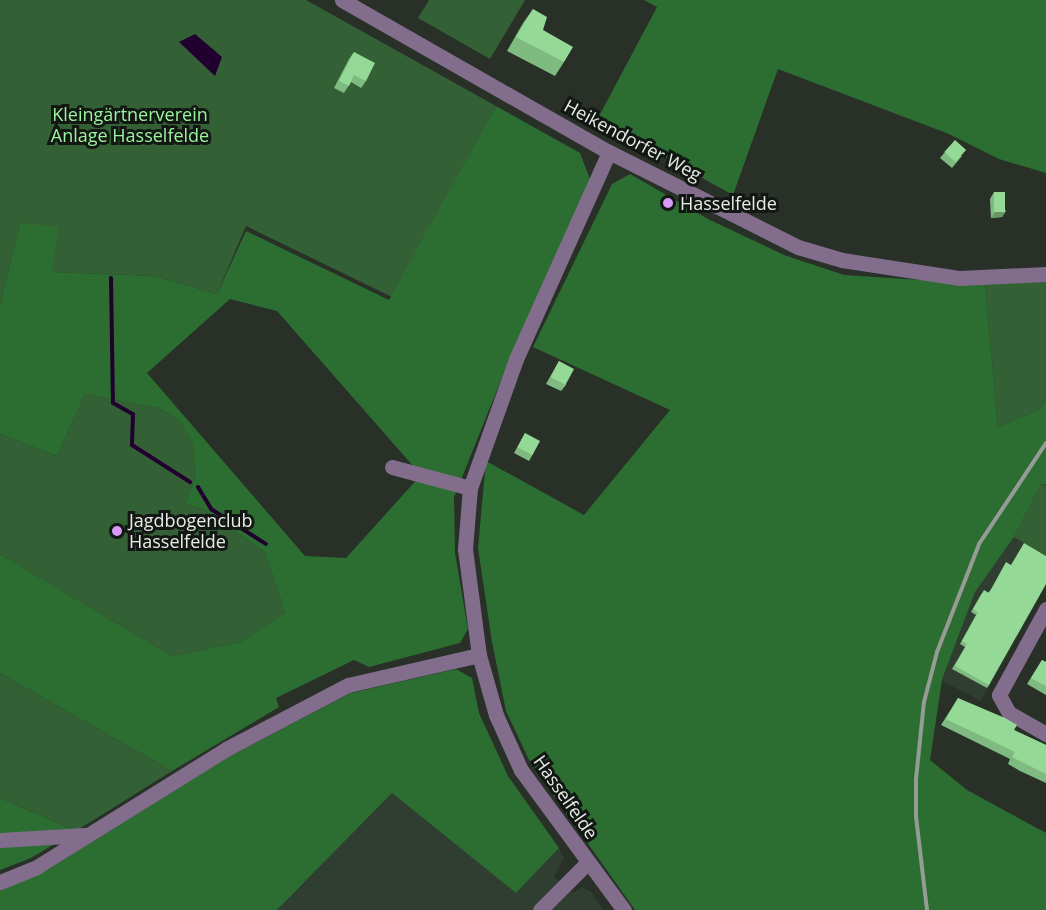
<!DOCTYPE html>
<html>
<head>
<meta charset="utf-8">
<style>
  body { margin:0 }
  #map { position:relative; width:1046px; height:910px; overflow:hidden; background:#283028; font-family:"Open Sans",sans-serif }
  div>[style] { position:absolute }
  .built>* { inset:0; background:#303d31 }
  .green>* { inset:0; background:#346036 }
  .forest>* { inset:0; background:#2c6e32 }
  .water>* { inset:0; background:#21002f }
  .stream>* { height:4px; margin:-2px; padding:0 2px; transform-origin:2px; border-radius:2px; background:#21002f }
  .minor>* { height:15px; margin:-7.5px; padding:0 7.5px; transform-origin:7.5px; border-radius:7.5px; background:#826e8c }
  .rail>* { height:4px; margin:-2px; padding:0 2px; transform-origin:2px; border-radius:2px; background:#959b95 }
  .wall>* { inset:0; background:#7fbb81 }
  .shaded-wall>* { inset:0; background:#689869 }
  .building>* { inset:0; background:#94d996; transform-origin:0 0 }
  .dots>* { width:16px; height:16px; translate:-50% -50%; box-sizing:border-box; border:3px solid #131713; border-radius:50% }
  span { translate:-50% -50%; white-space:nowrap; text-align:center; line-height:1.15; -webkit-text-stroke:6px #131713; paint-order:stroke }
  .park-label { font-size:18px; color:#9bf49e }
  .street-label { font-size:18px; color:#e7ece7 }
  .poi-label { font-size:18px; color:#e7ece7 }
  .left { translate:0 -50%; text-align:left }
</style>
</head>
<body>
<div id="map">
  <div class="built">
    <div style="clip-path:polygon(1014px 537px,1046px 556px,1046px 586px,981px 701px,942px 681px,975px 592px)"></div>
    <div style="clip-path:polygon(392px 793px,516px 893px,559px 848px,564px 858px,554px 877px,573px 893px,582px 887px,591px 892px,603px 910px,277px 910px)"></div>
  </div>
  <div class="green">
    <div style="clip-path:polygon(0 0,306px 0,496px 106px,392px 297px,246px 226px,217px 294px,154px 276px,51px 272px,20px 223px,0 305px)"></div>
    <div style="clip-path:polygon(429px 0,525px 0,490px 59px,418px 18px)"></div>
    <div style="clip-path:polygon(1046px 280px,1046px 400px,1040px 409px,998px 427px,985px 284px)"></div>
    <div style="clip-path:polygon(85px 394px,158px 408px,178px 419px,193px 444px,195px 478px,185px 504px,204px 510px,265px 552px,285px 612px,240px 642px,172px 656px,0 554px,0 434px,57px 456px)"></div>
    <div style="clip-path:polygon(1041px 484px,1046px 486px,1046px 556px,1014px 537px)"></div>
    <div style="clip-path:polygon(0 673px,172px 771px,76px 831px,0 798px)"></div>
  </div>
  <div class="forest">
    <div style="clip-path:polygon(644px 0,1046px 0,1046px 173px,999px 159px,949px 134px,778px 69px,733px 195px,597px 120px,657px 7px)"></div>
    <div style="clip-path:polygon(evenodd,496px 106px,580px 153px,590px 179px,514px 348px,454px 497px,455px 553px,468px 629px,460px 643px,369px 667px,354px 660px,276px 698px,279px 707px,172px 771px,0 673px,0 554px,172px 656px,240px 642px,285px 612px,265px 552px,204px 510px,185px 504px,195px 478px,193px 444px,178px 419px,158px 408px,85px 394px,57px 456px,0 434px,0 305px,20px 223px,58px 227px,52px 272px,154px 276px,217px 294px,246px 231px,389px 300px,496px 106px,230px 299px,277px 311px,421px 475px,346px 558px,305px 556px,147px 373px,230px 299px)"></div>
    <div style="clip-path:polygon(630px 174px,708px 219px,784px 255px,844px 275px,985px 284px,998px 427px,1040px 409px,1046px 400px,1046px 485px,1041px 484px,1014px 537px,975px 592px,942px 680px,930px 760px,967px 790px,1046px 833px,1046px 910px,635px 910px,530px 762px,506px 711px,492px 642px,478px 548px,486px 461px,584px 515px,670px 410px,533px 347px,612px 184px)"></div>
    <div style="clip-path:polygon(456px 669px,472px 678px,479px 713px,508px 776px,559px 848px,516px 893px,392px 793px,277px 910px,0 910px,0 889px,47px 870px,230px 756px,351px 693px)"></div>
    <div style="clip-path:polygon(0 798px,76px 831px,31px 858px,0 870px)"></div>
  </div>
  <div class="water">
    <div style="clip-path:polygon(195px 34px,222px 57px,215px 76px,179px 42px)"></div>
  </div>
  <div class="stream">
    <div style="left:111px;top:278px;width:125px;rotate:89.1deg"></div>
    <div style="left:113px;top:403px;width:23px;rotate:29deg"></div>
    <div style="left:133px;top:414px;width:31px;rotate:92deg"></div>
    <div style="left:132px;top:445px;width:69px;rotate:32.5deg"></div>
    <div style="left:198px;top:487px;width:26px;rotate:59deg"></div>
    <div style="left:211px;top:509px;width:65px;rotate:32.5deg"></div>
  </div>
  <div class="minor">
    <div style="left:342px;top:0;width:307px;rotate:29.7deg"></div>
    <div style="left:609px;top:152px;width:212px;rotate:26.7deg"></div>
    <div style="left:798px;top:247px;width:46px;rotate:16.5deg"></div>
    <div style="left:842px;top:260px;width:118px;rotate:8.7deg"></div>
    <div style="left:959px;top:278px;width:87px;rotate:-2.6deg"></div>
    <div style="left:609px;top:152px;width:227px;rotate:114.2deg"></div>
    <div style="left:516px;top:359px;width:137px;rotate:109.6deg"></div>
    <div style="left:470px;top:488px;width:61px;rotate:94.7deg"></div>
    <div style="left:465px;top:549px;width:107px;rotate:82.5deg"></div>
    <div style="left:479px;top:655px;width:62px;rotate:74.2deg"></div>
    <div style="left:496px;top:715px;width:60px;rotate:65.6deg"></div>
    <div style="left:521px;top:770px;width:174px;rotate:53.7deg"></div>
    <div style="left:392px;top:467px;width:81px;rotate:15.1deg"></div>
    <div style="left:1046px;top:609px;width:98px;rotate:118.7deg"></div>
    <div style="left:999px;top:695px;width:21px;rotate:61deg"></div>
    <div style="left:1009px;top:713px;width:43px;rotate:29.6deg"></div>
    <div style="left:0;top:840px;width:85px;rotate:-3.4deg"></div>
    <div style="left:0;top:882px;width:38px;rotate:-22deg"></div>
    <div style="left:35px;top:868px;width:225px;rotate:-31.9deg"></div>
    <div style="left:226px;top:749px;width:138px;rotate:-27.7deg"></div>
    <div style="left:348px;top:685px;width:134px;rotate:-12.9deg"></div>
    <div style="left:540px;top:910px;width:68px;rotate:-45deg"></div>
  </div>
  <div class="rail">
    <div style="left:927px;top:910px;width:95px;rotate:-96.7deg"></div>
    <div style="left:916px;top:816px;width:37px;rotate:-90deg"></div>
    <div style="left:916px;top:779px;width:77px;rotate:-84.1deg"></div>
    <div style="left:924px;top:702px;width:52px;rotate:-75.4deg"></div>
    <div style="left:937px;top:652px;width:116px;rotate:-68.7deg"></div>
    <div style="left:979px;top:544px;width:121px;rotate:-56.4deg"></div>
  </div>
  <div class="wall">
    <div style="clip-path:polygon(533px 9px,543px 30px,564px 62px,555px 76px,507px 51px,523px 23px)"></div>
    <div style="clip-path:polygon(354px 52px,366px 81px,361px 88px,351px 82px,344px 93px,334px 88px,349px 59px)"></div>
    <div style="clip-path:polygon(945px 152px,962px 156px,952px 168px,940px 158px)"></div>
    <div style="clip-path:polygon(994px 192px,1006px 211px,1002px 217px,991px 218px,990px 199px)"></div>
    <div style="clip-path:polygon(559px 361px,566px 385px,561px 391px,546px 384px)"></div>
    <div style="clip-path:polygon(525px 433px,533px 454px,529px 461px,514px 453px)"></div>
    <div style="clip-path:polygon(1011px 565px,989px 685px,987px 688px,952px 669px,965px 647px,960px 644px,976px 615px,971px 612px,982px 593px,988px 593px)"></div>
    <div style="clip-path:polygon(1042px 660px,1046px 662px,1046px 695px,1027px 684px)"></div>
    <div style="clip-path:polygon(958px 698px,1014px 730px,1046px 745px,1046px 783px,1020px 771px,1008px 764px,1010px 759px,941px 725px)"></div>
  </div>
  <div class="shaded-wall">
    <div style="clip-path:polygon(1006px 211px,1002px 217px,991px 218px,995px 212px)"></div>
  </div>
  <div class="building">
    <div style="clip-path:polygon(533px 9px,547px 17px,543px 30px,573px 47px,564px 62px,516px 37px)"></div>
    <div style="clip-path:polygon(354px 52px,375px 63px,366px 81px,354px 75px,349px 86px,339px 81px)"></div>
    <div style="left:955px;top:140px;width:15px;height:16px;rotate:42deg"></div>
    <div style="left:994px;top:192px;width:11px;height:20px"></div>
    <div style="left:559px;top:361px;width:17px;height:18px;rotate:28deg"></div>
    <div style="left:525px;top:433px;width:17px;height:16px;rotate:28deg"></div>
    <div style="clip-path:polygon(1024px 543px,1046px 556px,1046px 584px,989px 685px,955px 666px,967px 644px,962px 641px,978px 612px,973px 609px,984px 590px,989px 593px,1006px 562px,1011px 565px)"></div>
    <div style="clip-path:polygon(1042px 660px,1046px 662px,1046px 686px,1031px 678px)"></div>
    <div style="clip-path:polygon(958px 698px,1005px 718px,1017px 725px,1014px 730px,1046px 745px,1046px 774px,1012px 757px,1015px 752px,946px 719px)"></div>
  </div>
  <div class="dots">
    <div style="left:668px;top:203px;background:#d89af8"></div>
    <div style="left:117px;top:531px;background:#d89af8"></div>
  </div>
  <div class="park-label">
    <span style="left:130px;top:125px">Kleingärtnerverein<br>Anlage Hasselfelde</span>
  </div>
  <div class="street-label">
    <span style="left:633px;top:140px;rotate:28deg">Heikendorfer Weg</span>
    <span style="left:566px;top:797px;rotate:55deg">Hasselfelde</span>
  </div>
  <div class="poi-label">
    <span class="left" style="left:680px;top:203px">Hasselfelde</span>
    <span class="left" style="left:129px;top:531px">Jagdbogenclub<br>Hasselfelde</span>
  </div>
</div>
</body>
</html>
